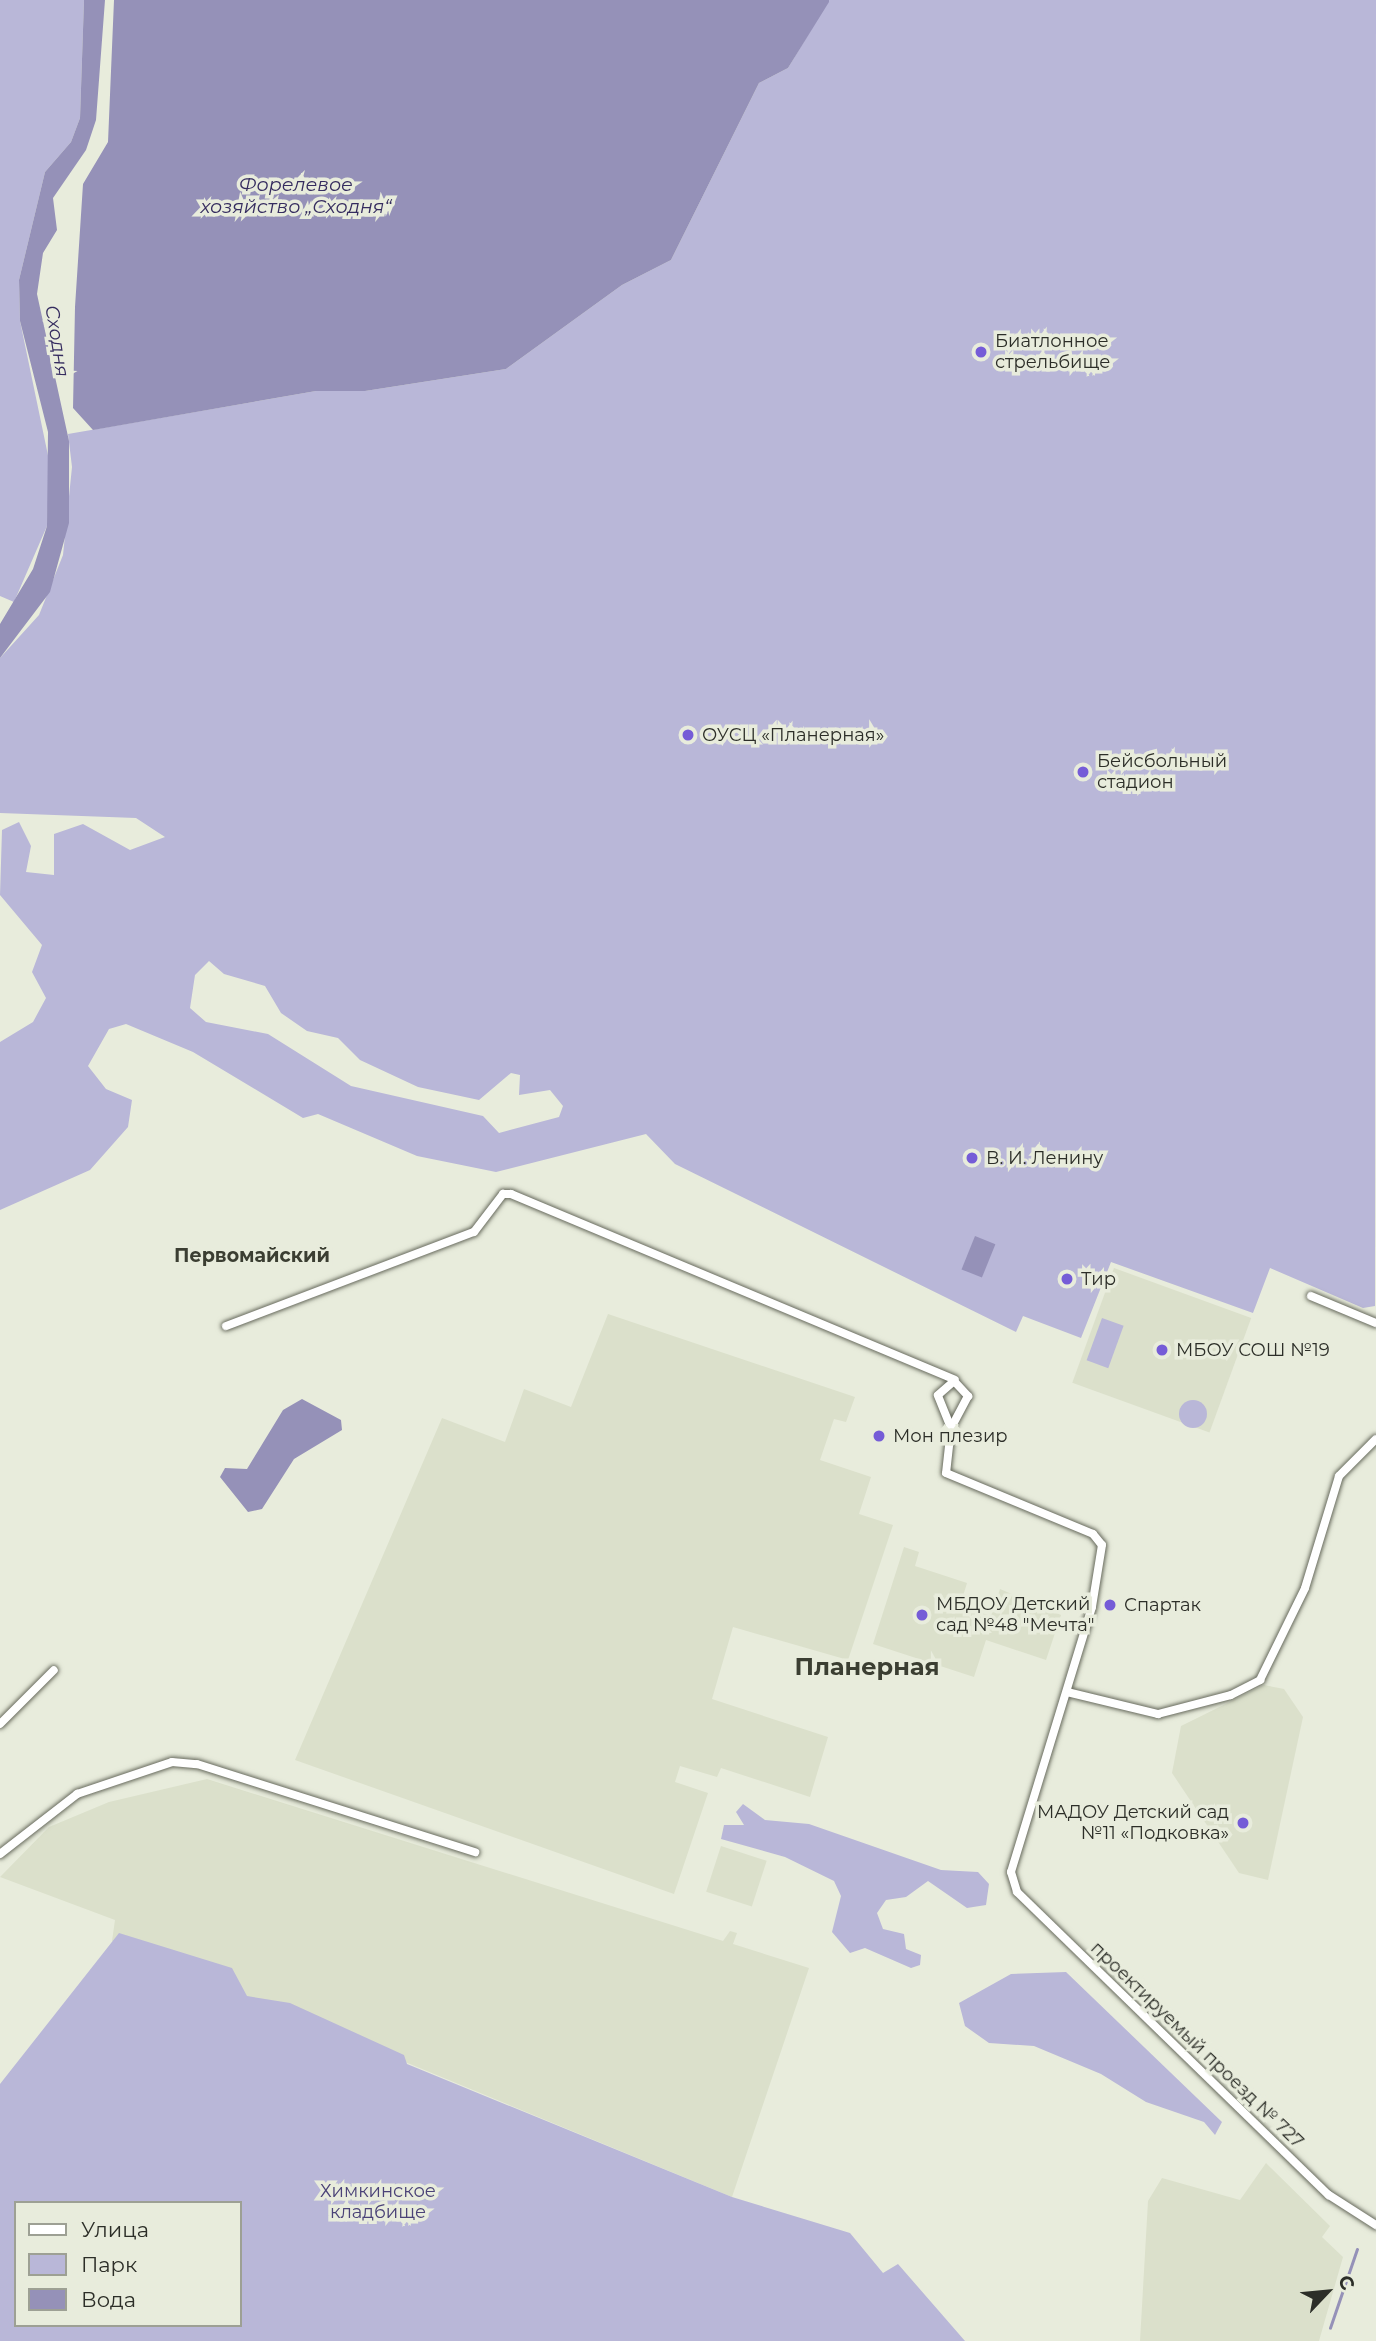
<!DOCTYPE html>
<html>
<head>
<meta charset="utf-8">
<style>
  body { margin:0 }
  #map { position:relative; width:1376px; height:2341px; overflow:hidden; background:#e8ecdc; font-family:Montserrat,sans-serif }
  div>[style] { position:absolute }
  .built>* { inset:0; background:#dbe0cb; transform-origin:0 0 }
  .green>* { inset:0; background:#b9b7d8; transform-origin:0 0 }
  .round { border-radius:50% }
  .water>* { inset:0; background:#9591b8; transform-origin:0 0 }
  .stream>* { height:2.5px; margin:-1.25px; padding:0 1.25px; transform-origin:1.25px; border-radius:1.25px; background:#9591b8 }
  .roads { filter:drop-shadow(0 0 2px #676a5d) drop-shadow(0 0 2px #676a5d) }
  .street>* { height:8px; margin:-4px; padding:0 4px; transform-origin:4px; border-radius:4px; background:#fff }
  .dots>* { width:19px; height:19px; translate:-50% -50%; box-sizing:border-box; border:4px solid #e8ecdc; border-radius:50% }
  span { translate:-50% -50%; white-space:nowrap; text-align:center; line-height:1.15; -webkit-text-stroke:7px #e8ecdc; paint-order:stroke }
  .poi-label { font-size:18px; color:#2c2e28 }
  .left { translate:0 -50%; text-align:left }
  .right { translate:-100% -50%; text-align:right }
  .street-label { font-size:18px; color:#2c2e28 }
  .park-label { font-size:18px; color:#4a4277 }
  .water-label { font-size:19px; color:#352c5f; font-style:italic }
  .neighbourhood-label { font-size:19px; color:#3b3e32; font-weight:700 }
  .district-label { font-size:24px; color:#3b3e32; font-weight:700 }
  .legend { position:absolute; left:14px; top:2201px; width:228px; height:126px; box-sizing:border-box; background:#e8ecdc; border:2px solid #9da094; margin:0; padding:9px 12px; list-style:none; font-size:21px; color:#2c2e28 }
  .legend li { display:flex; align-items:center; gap:14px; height:35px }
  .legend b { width:35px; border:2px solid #9da094 }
  .north { position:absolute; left:1292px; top:2257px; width:70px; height:70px; -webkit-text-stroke:5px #e8ecdc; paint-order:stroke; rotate:64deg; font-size:19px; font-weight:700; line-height:28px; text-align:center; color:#2c2e28 }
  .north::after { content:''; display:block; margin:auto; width:24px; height:32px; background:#2c2e28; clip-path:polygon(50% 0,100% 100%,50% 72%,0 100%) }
</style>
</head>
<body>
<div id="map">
  <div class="built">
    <div style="left:1114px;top:1268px;width:146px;height:122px;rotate:20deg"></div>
    <div style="clip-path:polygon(608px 1314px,855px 1397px,846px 1422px,834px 1419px,820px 1460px,871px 1477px,859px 1514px,893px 1525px,848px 1660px,733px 1627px,712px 1699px,828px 1737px,810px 1797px,721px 1768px,717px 1777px,680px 1766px,675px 1782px,708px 1793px,674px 1894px,295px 1760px,442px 1418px,505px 1442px,524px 1389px,571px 1407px)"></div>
    <div style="clip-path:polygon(904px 1547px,919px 1552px,915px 1566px,967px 1583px,960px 1606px,991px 1616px,1000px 1589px,1061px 1615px,1046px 1660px,986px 1640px,974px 1677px,873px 1644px)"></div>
    <div style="clip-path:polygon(1264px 1685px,1284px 1689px,1303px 1717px,1268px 1880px,1239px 1873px,1172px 1773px,1181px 1726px)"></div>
    <div style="clip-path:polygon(207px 1779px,723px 1941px,730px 1931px,737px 1933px,733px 1944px,809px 1968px,732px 2197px,112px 1941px,115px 1920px,0 1877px,49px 1827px,109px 1802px)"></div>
    <div style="left:721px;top:1846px;width:48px;height:48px;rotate:18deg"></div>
    <div style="clip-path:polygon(1266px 2163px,1330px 2226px,1322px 2237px,1343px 2257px,1319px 2341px,1140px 2341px,1148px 2201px,1162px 2178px,1240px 2200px)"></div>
  </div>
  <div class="green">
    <div style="clip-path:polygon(0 0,84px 0,80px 118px,71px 142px,45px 172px,19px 280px,20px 321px,50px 465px,47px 526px,14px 602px,0 596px)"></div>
    <div style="clip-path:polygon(evenodd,829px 0,1376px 0,1375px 1306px,1363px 1308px,1270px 1268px,1253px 1313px,1111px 1262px,1081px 1338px,1023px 1316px,1016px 1332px,675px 1164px,646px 1134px,496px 1172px,417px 1156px,318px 1114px,303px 1118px,193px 1052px,126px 1024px,109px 1029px,88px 1066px,106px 1089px,132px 1100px,128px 1127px,90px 1170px,0 1210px,0 1042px,33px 1022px,46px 998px,32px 972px,42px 945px,0 895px,2px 830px,19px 822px,31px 846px,26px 872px,54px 875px,54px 834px,83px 824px,130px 850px,165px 837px,136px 818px,0 813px,0 658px,39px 615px,63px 555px,72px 467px,68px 434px,316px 391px,365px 391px,506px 369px,622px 285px,671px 260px,759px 83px,788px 68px,829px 0,209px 961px,224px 974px,265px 986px,281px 1013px,307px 1031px,338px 1038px,360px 1060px,418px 1087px,479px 1100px,511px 1073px,520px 1075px,519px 1095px,550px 1090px,563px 1106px,559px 1117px,499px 1133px,483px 1116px,351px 1086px,268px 1034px,206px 1022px,190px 1008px,195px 975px,209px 961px)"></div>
    <div style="left:1102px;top:1318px;width:23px;height:45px;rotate:20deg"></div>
    <div class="round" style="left:1179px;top:1400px;width:28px;height:28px"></div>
    <div style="clip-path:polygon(743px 1804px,765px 1820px,809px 1824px,941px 1870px,978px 1872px,989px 1884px,986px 1905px,967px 1908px,928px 1881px,906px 1897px,886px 1900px,877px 1913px,883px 1929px,904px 1934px,906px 1949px,921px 1955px,920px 1965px,911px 1968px,865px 1948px,850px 1953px,832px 1932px,841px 1896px,834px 1881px,785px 1857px,721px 1839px,724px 1825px,744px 1825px,736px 1812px)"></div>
    <div style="clip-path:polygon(evenodd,119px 1933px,232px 1968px,247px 1996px,290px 2003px,404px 2055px,407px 2064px,732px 2197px,850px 2233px,883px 2273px,898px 2264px,965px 2341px,0 2341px,0 2084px,119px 1933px,16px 2203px,240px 2203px,240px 2325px,16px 2325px,16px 2203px)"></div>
    <div style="clip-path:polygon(1066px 1972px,1222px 2122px,1215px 2135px,1204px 2122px,1146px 2102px,1101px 2074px,1034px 2046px,989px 2043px,965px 2026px,959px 2003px,1011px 1974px)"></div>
  </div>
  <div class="water">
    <div style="clip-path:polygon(84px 0,105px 0,96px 120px,86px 150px,53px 198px,57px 230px,43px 253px,37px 294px,69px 441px,69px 523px,50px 592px,0 658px,0 624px,33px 569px,47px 526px,48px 432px,20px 321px,19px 280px,45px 172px,71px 142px,80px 118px)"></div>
    <div style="clip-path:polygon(114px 0,829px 0,829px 2px,788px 68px,759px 83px,671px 260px,622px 285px,506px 369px,365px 391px,316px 391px,93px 430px,73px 408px,75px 307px,83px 184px,108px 142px)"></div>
    <div style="left:975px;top:1236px;width:22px;height:36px;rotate:22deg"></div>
    <div style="clip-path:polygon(302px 1399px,341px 1420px,342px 1430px,294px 1459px,262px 1509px,248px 1512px,220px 1477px,225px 1468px,247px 1469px,283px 1410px)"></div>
  </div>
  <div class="stream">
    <div style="left:1330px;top:2328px;width:83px;rotate:-71.1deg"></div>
  </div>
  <div class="roads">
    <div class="street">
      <div style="left:1311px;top:1296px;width:70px;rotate:22.6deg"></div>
      <div style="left:226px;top:1326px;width:265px;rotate:-20.8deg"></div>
      <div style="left:474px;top:1232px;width:48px;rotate:-52.7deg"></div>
      <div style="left:503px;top:1194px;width:8px"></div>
      <div style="left:511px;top:1194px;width:481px;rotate:22.7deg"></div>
      <div style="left:951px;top:1428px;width:35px;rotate:-112deg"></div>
      <div style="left:938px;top:1395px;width:21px;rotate:-41deg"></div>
      <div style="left:954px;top:1381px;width:21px;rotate:47deg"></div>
      <div style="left:968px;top:1396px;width:36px;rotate:118deg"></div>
      <div style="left:951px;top:1428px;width:45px;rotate:96.3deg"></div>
      <div style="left:946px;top:1473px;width:159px;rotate:22.5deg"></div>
      <div style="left:1093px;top:1534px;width:14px;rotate:51deg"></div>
      <div style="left:1102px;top:1545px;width:63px;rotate:99.2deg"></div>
      <div style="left:1092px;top:1607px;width:277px;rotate:107deg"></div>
      <div style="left:1011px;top:1872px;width:21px;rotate:73deg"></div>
      <div style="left:1017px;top:1892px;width:435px;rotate:44.2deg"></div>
      <div style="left:1329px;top:2195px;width:56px;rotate:32.6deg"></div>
      <div style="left:1067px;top:1692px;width:94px;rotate:13.6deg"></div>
      <div style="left:1158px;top:1714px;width:75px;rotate:-14.6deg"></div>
      <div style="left:1231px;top:1695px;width:33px;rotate:-27deg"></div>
      <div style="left:1260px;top:1680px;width:102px;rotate:-63.9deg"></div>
      <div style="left:1305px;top:1588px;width:117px;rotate:-73.1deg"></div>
      <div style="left:1339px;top:1476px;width:52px;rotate:-45deg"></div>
      <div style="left:0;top:1724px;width:76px;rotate:-45deg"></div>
      <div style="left:0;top:1854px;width:98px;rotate:-37.9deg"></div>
      <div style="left:77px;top:1794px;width:100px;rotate:-18.6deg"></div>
      <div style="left:172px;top:1762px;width:25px;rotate:5deg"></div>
      <div style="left:197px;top:1764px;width:292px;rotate:17.6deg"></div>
    </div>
  </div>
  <div class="dots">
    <div style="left:981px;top:352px;background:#755cd7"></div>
    <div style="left:688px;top:735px;background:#755cd7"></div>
    <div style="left:1083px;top:772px;background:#755cd7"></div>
    <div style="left:972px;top:1158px;background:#755cd7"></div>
    <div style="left:1067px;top:1279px;background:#755cd7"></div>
    <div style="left:1162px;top:1350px;background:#755cd7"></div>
    <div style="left:879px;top:1436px;background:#755cd7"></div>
    <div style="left:1110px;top:1605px;background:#755cd7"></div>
    <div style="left:922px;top:1615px;background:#755cd7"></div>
    <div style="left:1243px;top:1823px;background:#755cd7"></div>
  </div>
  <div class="poi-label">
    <span class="left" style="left:995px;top:352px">Биатлонное<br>стрельбище</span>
    <span class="left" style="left:702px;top:735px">ОУСЦ «Планерная»</span>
    <span class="left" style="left:1097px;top:772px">Бейсбольный<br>стадион</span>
    <span class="left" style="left:986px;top:1158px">В. И. Ленину</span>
    <span class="left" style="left:1081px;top:1279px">Тир</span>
    <span class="left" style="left:1176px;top:1350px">МБОУ СОШ №19</span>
    <span class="left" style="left:893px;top:1436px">Мон плезир</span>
    <span class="left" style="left:936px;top:1615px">МБДОУ Детский<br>сад №48 "Мечта"</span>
    <span class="left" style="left:1124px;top:1605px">Спартак</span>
    <span class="right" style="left:1229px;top:1823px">МАДОУ Детский сад<br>№11 «Подковка»</span>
  </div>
  <div class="street-label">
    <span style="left:1197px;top:2045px;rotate:44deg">проектируемый проезд № 727</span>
  </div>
  <div class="park-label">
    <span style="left:378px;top:2202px">Химкинское<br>кладбище</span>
  </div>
  <div class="water-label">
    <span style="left:296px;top:196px">Форелевое<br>хозяйство „Сходня“</span>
    <span style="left:57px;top:341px;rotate:81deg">Сходня</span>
  </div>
  <div class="neighbourhood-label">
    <span style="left:252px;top:1256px">Первомайский</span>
  </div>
  <div class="district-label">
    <span style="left:867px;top:1667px">Планерная</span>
  </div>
  <ul class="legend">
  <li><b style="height:9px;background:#fff"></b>Улица</li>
  <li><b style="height:19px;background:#b9b7d8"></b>Парк</li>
  <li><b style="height:19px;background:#9591b8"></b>Вода</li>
  </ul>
  <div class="north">С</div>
</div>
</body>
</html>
